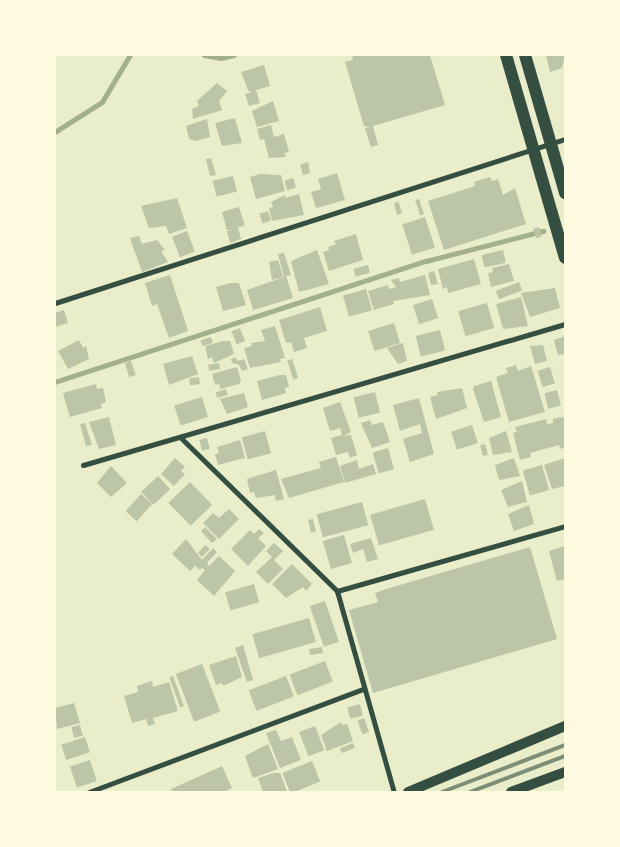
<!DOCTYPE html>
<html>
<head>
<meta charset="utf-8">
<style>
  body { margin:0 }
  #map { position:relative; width:620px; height:847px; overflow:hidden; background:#e9edc9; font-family:"Sofia Sans Condensed",sans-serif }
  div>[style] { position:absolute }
  .stream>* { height:4.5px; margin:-2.25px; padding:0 2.25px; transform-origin:2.25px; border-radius:2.25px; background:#a3b18a }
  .building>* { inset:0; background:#bcc5a7; transform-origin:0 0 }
  .minor>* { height:5px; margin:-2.5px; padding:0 2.5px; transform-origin:2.5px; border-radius:2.5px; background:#344e41 }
  .secondary>* { height:10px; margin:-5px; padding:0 5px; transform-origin:5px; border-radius:5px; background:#344e41 }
  .primary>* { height:12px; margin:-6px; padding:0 6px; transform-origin:6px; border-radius:6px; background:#344e41 }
  .rail>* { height:4px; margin:-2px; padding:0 2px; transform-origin:2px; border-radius:2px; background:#7c8e77 }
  span { translate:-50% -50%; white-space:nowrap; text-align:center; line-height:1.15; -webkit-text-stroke:5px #fefae0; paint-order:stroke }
  .frame { position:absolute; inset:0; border:56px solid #fefae0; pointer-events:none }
</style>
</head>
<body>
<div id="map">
  <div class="stream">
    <div style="left:204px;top:55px;width:17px;rotate:10deg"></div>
    <div style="left:221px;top:58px;width:13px;rotate:-13deg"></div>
    <div style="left:55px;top:132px;width:56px;rotate:-32.6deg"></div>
    <div style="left:102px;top:102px;width:55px;rotate:-59.2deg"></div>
    <div style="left:55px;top:382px;width:390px;rotate:-18.1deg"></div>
    <div style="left:426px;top:261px;width:121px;rotate:-14.4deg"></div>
  </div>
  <div class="building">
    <div style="clip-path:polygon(352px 55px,430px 55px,445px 105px,373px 126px,378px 145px,371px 147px,365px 128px,370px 127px,364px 126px,345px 62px,353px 60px)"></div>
    <div style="clip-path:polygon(546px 55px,565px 55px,562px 68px,550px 72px)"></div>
    <div style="clip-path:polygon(264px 65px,270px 86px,256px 90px,260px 103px,249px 106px,245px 94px,251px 92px,248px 90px,241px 72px)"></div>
    <div style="clip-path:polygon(217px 83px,227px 91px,219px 101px,222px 110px,193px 119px,192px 109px,199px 106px,197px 101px)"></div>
    <div style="clip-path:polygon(273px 101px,279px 121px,257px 127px,252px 111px)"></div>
    <div style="clip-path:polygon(235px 118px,242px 143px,222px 146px,215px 123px)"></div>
    <div style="clip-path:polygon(207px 119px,210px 137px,197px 141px,189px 139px,186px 126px)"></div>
    <div style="clip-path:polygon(271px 125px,274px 137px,284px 134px,289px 152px,284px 153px,286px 157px,269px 158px,264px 139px,260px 140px,257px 129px)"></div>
    <div style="clip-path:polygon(211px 158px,216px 175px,210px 176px,206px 159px)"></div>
    <div style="clip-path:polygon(308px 162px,310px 173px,303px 175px,300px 165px)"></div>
    <div style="clip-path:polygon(337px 173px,345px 200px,316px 208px,311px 192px,321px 189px,318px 179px)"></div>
    <div style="clip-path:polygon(260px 174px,281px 175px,285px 191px,256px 199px,250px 177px)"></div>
    <div style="left:233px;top:176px;width:16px;height:21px;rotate:76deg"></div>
    <div style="clip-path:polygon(490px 177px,492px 181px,498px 179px,503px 195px,515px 188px,526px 224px,444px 250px,428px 201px,475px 186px,474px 182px)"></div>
    <div style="left:293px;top:178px;width:10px;height:9px;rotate:73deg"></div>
    <div style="clip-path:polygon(299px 194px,304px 215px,272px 221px,269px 208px,273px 207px,271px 202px,285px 195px,285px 198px)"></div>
    <div style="clip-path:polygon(177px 198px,187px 228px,169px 234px,166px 226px,149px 228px,141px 206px)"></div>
    <div style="left:419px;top:199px;width:16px;height:4px;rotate:72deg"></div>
    <div style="clip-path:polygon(398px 201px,402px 213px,397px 215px,394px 204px)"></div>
    <div style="clip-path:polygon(239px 207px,245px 226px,238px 227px,241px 239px,230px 243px,227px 231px,233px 230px,227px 230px,222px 212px)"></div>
    <div style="left:268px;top:211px;width:10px;height:9px;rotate:73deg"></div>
    <div style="left:425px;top:217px;width:32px;height:24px;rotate:72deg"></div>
    <div style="left:539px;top:227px;width:10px;height:6px;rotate:73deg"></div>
    <div style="left:187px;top:231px;width:22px;height:16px;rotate:69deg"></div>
    <div style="clip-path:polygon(356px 234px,363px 260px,329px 271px,323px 252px,329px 250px,328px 247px,336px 244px,334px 241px)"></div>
    <div style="clip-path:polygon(139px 236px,142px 244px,157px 240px,165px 250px,161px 251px,168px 262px,142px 272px,130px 238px)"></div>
    <div style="clip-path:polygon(317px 250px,329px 284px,299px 292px,291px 261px)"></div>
    <div style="left:503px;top:250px;width:13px;height:22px;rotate:77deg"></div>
    <div style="clip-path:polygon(284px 253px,291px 275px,286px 276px,293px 298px,253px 310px,247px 290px,284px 277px,278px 254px)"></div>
    <div style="clip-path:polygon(474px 259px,481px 284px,448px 293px,447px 287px,443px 289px,438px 269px)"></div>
    <div style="clip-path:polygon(278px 260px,283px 277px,272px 280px,269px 262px)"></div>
    <div style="clip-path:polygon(509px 264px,514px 281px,491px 287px,488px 273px,493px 272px,492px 268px)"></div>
    <div style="left:368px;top:265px;width:8px;height:15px;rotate:76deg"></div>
    <div style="clip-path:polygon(434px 271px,438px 284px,431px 285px,428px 273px)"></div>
    <div style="clip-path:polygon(170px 275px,188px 331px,169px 338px,157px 304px,152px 306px,145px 283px)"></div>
    <div style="clip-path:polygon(425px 275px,430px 295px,393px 301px,394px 304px,374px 310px,368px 291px,388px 285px,389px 289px,396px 287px,391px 280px,399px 278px,400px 282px)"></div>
    <div style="left:519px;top:282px;width:9px;height:25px;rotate:69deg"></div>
    <div style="clip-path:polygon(230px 283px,239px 283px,246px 305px,223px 311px,216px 287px)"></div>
    <div style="clip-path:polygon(555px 288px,560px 308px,530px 317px,521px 293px)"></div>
    <div style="left:366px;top:289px;width:22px;height:24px;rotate:74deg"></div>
    <div style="clip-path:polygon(521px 297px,528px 326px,503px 329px,496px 304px)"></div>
    <div style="left:432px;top:299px;width:20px;height:20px;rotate:72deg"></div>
    <div style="left:487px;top:303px;width:26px;height:30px;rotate:74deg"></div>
    <div style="clip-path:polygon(320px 307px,327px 331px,304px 338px,307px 348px,294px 352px,291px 342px,286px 343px,279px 320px)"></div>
    <div style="clip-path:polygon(64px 310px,68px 323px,55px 327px,55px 313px)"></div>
    <div style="left:394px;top:323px;width:21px;height:27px;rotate:73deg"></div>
    <div style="clip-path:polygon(275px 326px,285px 358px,280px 359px,281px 362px,250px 368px,244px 348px,252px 346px,251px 343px,265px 341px,261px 330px)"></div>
    <div style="left:240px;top:328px;width:14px;height:9px;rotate:69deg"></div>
    <div style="left:440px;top:330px;width:21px;height:25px;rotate:76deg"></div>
    <div style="clip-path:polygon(565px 336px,565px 354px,558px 355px,554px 340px)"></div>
    <div style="left:211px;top:337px;width:6px;height:11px;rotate:72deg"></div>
    <div style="clip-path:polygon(79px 340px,83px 348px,86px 346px,89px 359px,68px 369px,58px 351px)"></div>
    <div style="clip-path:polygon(223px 341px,230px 341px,234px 354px,214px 363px,212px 357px,208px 359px,205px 346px)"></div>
    <div style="clip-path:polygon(403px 343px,407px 361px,398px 364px,387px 348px)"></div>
    <div style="clip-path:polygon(543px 345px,547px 361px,535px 364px,530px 346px)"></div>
    <div style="clip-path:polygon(192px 356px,198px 374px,169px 385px,163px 364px)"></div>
    <div style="clip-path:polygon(236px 357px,237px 361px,244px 359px,248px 369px,242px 371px,239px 365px,232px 363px,231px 359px)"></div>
    <div style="left:292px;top:359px;width:20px;height:5px;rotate:72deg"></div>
    <div style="clip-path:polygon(131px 361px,136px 375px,129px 377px,125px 363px)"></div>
    <div style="left:219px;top:363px;width:6px;height:11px;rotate:81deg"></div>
    <div style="clip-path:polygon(516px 365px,518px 371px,531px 366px,545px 412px,509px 422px,496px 377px,508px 373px,506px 368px)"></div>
    <div style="clip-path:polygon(237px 367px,241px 381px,239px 384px,220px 389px,219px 384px,215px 385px,212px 374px)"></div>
    <div style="left:550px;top:367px;width:17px;height:13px;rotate:73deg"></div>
    <div style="clip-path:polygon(280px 375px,286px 375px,289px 387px,285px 388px,286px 393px,262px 400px,257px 381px)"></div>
    <div style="left:199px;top:377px;width:7px;height:10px;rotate:82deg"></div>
    <div style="clip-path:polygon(491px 381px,501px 417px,484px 422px,473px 389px,474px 386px)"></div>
    <div style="clip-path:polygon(96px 384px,97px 389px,103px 388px,106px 402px,101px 404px,102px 408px,70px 417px,63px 393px)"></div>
    <div style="clip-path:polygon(462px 388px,467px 408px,436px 419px,430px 397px,438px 395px,437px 392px)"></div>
    <div style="left:226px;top:389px;width:6px;height:11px;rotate:72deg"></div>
    <div style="left:557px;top:390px;width:16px;height:13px;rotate:76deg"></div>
    <div style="left:375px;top:392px;width:21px;height:22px;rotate:76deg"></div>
    <div style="clip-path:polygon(244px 393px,248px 407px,227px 414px,220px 399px)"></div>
    <div style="left:202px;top:397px;width:21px;height:29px;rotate:73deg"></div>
    <div style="clip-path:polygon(419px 398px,434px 454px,410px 462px,403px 439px,422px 433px,420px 424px,400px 431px,393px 405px)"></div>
    <div style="clip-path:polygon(340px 402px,351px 432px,344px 436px,351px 435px,357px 455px,350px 458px,348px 452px,336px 455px,331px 438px,342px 435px,340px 428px,330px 431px,323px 408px)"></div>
    <div style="clip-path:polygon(109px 417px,116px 445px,99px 449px,89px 422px)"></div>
    <div style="clip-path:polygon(562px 417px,565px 419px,565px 447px,560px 449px,559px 445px,530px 453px,531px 457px,520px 460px,513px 433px,517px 432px,515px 427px,546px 419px,547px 424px,553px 423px,553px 419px)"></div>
    <div style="clip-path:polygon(370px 420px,372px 425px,383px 422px,390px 442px,372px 448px,361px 423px)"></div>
    <div style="clip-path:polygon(85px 423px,92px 445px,86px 446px,80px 424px)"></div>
    <div style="left:472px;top:425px;width:19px;height:22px;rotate:72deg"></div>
    <div style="left:265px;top:431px;width:23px;height:24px;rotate:75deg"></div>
    <div style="clip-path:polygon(506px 431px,512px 452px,493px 455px,489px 438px)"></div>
    <div style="left:207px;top:438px;width:11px;height:8px;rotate:75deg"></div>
    <div style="clip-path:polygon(240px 440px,245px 458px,218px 465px,215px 454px,219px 453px,217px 447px)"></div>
    <div style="left:485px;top:444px;width:11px;height:5px;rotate:75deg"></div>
    <div style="left:388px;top:448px;width:22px;height:16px;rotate:74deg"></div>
    <div style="clip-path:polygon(336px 457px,344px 482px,289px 498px,281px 479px,321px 468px,319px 462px)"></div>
    <div style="clip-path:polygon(175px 458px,185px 467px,181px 471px,185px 474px,174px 486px,161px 474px)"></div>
    <div style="clip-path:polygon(514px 458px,520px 476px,499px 480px,495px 465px)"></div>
    <div style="clip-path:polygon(565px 458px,565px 486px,552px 489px,544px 465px)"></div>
    <div style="clip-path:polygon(357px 460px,359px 469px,373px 464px,376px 474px,345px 483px,340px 466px)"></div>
    <div style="left:542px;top:465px;width:26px;height:20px;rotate:74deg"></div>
    <div style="clip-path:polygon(111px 466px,127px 483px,111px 497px,97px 483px)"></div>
    <div style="clip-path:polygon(276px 470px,284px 499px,276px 501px,275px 495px,256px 498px,254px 492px,250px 493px,247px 479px)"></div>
    <div style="left:158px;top:476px;width:18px;height:23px;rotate:47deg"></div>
    <div style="clip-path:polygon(522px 481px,527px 502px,508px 507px,501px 490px)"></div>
    <div style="left:190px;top:482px;width:32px;height:30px;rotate:46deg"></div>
    <div style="left:141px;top:494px;width:15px;height:23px;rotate:42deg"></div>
    <div style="left:425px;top:499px;width:32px;height:57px;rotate:74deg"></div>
    <div style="left:362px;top:502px;width:24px;height:47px;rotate:75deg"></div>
    <div style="clip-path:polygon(529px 505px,534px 524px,514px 531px,508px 514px)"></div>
    <div style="clip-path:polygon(229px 509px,239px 519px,219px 539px,203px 523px,213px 513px,219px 518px)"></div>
    <div style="left:313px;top:519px;width:13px;height:5px;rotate:77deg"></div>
    <div style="clip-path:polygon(205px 527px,217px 539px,212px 543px,201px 531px)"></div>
    <div style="clip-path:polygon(259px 529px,264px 533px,258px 538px,266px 546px,248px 566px,231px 549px,250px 530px,254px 534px)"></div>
    <div style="left:344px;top:535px;width:29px;height:22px;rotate:74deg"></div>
    <div style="clip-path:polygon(371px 538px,378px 559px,367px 562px,363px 549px,353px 553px,350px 544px)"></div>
    <div style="clip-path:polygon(186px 539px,202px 560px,213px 548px,217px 552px,207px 563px,209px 566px,219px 556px,235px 571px,214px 596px,197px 580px,205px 570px,202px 568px,200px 570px,195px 566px,190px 571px,172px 554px)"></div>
    <div style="clip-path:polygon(274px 543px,283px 551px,274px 560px,283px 569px,268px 584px,256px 572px,272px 557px,266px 551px)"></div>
    <div style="clip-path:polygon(205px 545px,210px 549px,202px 557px,198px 553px)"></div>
    <div style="clip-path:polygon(565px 546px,565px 579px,557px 581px,549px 551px)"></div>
    <div style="clip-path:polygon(530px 547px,557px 639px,373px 693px,349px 610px,378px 602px,375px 593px,383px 590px)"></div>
    <div style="clip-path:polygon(292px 564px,312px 584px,306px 591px,303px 587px,286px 598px,272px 584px)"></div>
    <div style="left:254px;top:584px;width:19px;height:30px;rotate:74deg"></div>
    <div style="left:325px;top:601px;width:43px;height:16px;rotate:71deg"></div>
    <div style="left:309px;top:618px;width:25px;height:59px;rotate:74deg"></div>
    <div style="clip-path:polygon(243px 645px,253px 680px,247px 682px,235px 648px)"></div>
    <div style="left:322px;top:647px;width:6px;height:13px;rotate:81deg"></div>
    <div style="clip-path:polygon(236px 656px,242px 677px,223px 686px,222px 683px,216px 685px,209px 665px)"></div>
    <div style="left:325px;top:661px;width:22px;height:38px;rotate:69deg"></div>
    <div style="left:202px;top:664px;width:51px;height:28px;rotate:69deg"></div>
    <div style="left:173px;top:676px;width:32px;height:4px;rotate:70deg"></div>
    <div style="left:286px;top:676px;width:22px;height:40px;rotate:69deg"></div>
    <div style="clip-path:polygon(152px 681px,153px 687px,169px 682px,178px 711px,153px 718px,155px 724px,148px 726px,146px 719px,132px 723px,124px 696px,138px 692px,137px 686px)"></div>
    <div style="clip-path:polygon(74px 703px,80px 723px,57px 729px,55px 708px)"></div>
    <div style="left:360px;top:704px;width:12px;height:13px;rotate:76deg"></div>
    <div style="left:364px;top:718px;width:15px;height:7px;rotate:70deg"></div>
    <div style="clip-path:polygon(341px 722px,342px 725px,347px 724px,353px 741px,327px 751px,321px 735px)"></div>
    <div style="left:80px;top:725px;width:11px;height:9px;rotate:75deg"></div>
    <div style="left:315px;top:726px;width:26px;height:17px;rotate:69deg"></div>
    <div style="clip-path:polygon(276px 730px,281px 741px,292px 737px,301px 760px,280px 768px,266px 733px)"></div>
    <div style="left:85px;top:737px;width:16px;height:25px;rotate:72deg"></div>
    <div style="left:353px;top:743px;width:5px;height:14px;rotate:68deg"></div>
    <div style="clip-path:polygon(268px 744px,278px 769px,253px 778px,245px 756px)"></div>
    <div style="left:90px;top:760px;width:22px;height:21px;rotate:72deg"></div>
    <div style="left:312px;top:761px;width:22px;height:32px;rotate:68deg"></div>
    <div style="clip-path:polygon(222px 766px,232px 788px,224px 792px,173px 792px,171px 789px)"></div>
    <div style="clip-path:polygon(274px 773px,280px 773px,287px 792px,263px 792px,258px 778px)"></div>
  </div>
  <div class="minor">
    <div style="left:55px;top:303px;width:536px;rotate:-17.83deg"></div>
    <div style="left:180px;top:437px;width:220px;rotate:44.4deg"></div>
    <div style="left:337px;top:591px;width:209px;rotate:74.2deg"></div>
    <div style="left:83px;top:465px;width:502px;rotate:-16.31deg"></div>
    <div style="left:337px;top:591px;width:237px;rotate:-15.9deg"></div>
    <div style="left:89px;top:792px;width:293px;rotate:-20.6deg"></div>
  </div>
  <div class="secondary">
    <div style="left:408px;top:792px;width:170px;rotate:-22.8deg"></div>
    <div style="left:511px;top:792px;width:58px;rotate:-20.3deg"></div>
  </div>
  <div class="primary">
    <div style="left:506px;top:55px;width:211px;rotate:73.8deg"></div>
    <div style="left:525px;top:55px;width:144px;rotate:73.8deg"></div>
  </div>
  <div class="rail">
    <div style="left:442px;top:792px;width:132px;rotate:-20.9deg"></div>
    <div style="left:470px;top:792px;width:102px;rotate:-20.8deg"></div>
  </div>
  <div class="frame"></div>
</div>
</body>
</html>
